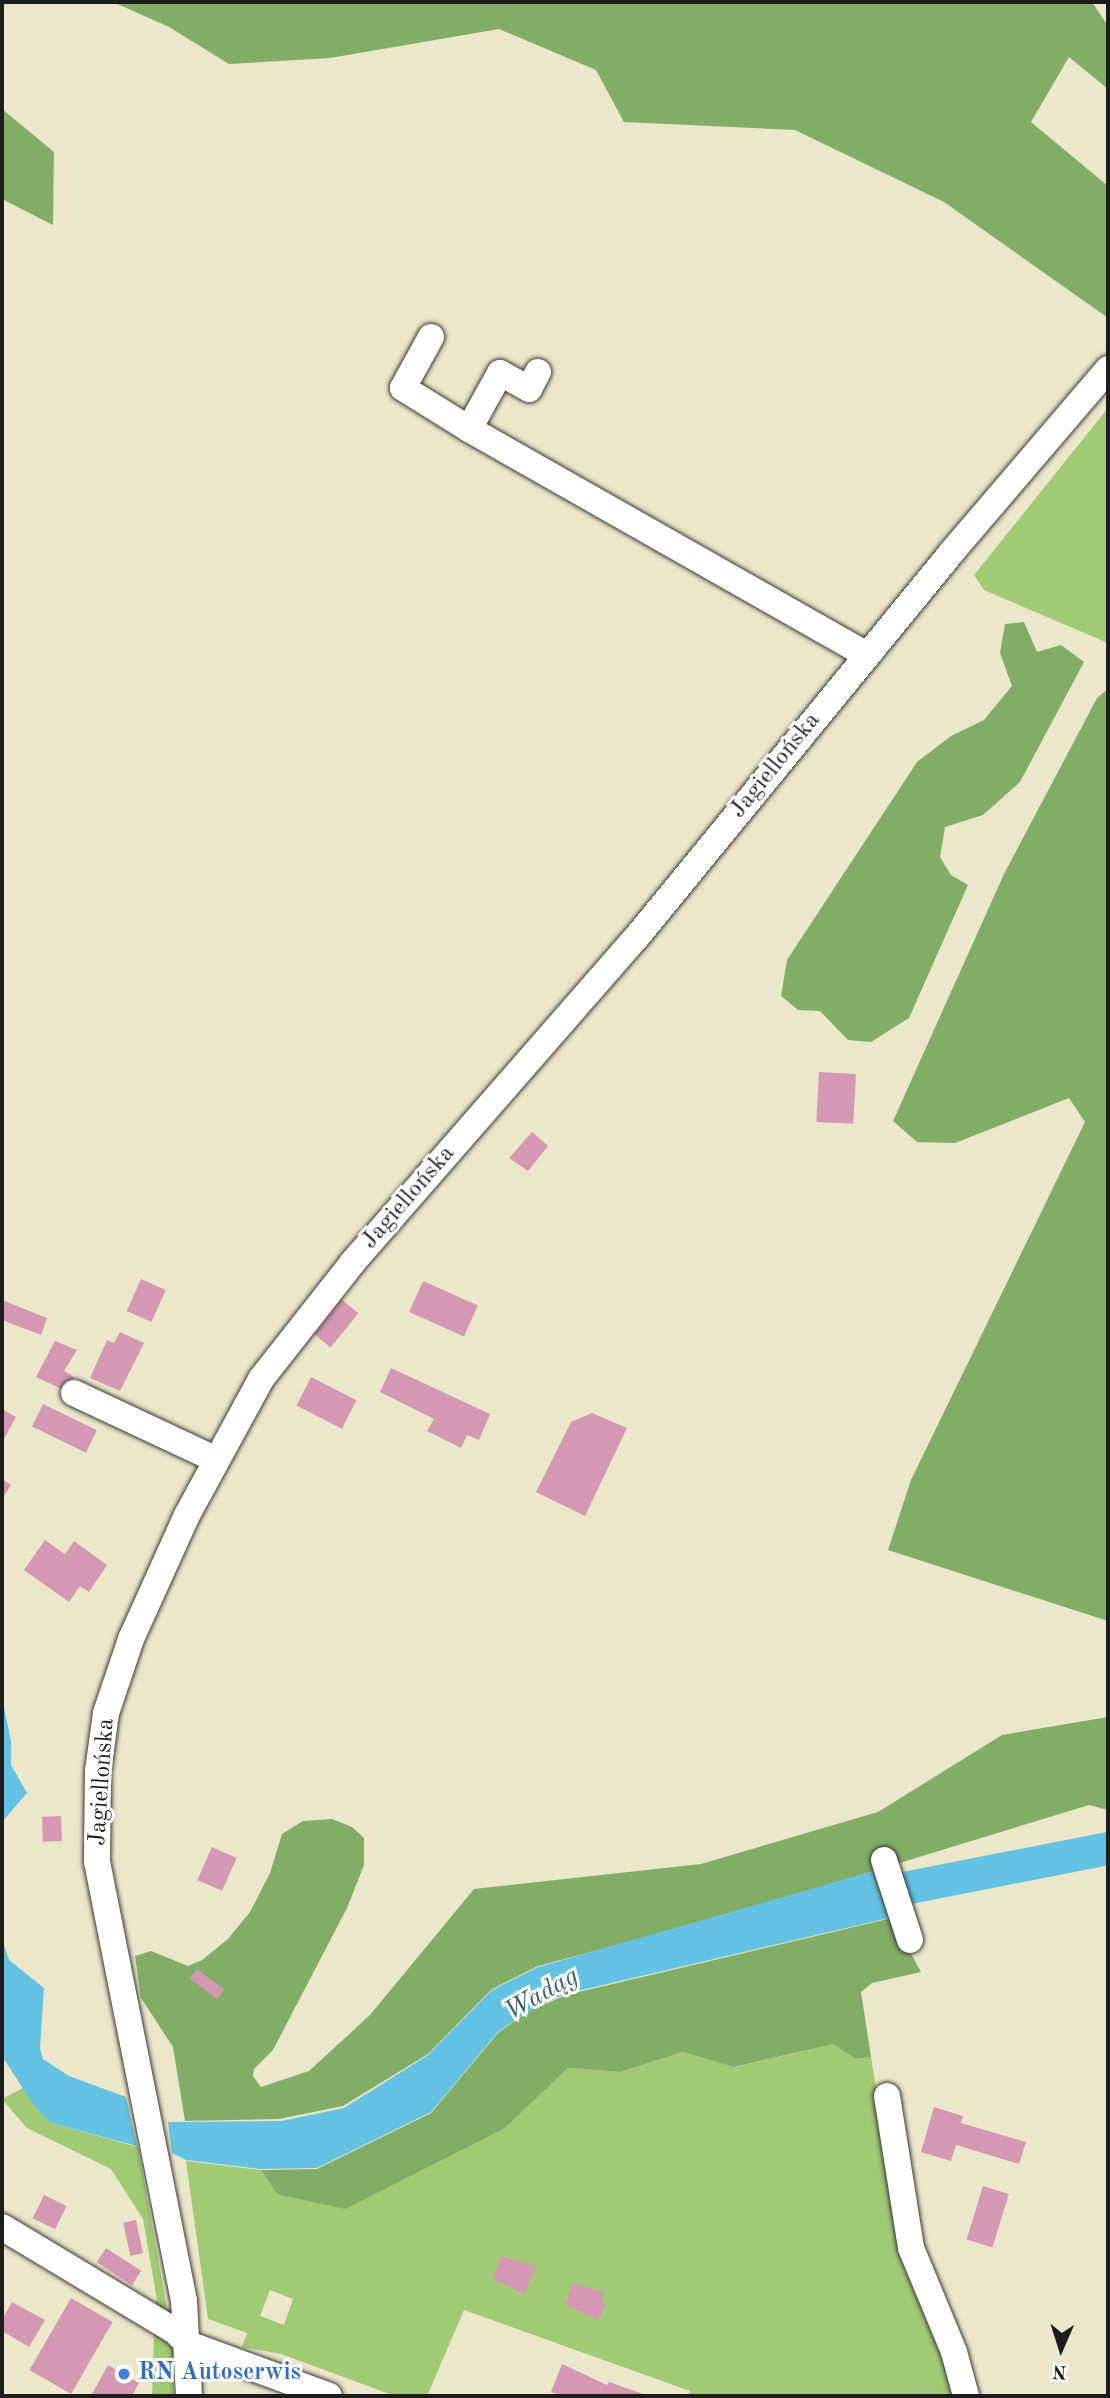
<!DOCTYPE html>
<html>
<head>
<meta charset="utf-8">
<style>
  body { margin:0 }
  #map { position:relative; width:1110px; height:2398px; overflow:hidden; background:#ebe7cb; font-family:"Old Standard TT",serif }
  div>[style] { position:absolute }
  .green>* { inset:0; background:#a2c974 }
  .forest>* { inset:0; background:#81ad66 }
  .water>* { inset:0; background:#64c2e2 }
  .river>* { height:33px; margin:-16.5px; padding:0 16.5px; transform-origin:16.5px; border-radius:16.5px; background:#64c2e2 }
  .building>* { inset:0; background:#d598b3; transform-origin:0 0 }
  .roads { filter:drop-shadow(0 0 2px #3b3a36) drop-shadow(0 0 2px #3b3a36) }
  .minor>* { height:26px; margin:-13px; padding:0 13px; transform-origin:13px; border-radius:13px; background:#fff }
  .dots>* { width:19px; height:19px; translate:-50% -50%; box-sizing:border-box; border:4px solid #fff; border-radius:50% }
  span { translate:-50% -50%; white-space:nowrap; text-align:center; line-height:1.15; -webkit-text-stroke:6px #fff; paint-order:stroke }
  .street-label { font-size:24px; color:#1c1c1c }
  .shop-label { font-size:24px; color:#366cbe; font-weight:700 }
  .left { translate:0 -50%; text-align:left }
  .water-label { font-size:26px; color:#395e6b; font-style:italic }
  .frame { position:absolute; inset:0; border:4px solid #1c1c1c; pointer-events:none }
  .north { position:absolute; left:1026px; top:2314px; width:70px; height:70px; -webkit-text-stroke:5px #fff; paint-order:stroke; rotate:183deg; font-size:19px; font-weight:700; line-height:28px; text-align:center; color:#1c1c1c }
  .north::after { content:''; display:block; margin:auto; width:24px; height:32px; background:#1c1c1c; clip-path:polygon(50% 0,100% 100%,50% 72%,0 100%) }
</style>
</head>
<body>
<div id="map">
  <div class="green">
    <div style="clip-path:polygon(1108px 408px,1108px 643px,984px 590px,974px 575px)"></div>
    <div style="clip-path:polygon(evenodd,833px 2044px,855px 2059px,871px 2057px,902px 2250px,946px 2355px,956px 2396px,688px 2396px,690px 2391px,464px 2310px,427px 2396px,395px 2396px,281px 2354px,242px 2347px,247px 2333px,208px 2319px,186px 2161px,261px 2170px,277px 2194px,505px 2128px,568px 2068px,620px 2072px,683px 2052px,735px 2067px,833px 2044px,270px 2290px,293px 2299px,284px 2325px,260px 2316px,270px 2290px)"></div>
    <div style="clip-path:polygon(23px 2088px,51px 2123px,138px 2147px,167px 2309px,153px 2306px,157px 2300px,143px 2219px,111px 2169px,27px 2128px,2px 2099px)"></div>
    <div style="clip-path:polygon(154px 2334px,173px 2346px,173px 2396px,152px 2396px)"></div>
  </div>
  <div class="forest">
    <div style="clip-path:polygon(113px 2px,1092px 2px,1108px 26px,1108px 89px,1069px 57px,1031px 122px,1108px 186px,1108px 318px,944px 202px,795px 130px,624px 122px,596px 70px,499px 29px,330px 58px,229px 64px,169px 27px)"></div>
    <div style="clip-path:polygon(2px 109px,54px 152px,53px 225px,2px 199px)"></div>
    <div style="clip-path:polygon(1024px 622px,1037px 652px,1061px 645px,1084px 662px,1020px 782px,983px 815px,945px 827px,940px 857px,951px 875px,968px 885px,909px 1018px,871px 1042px,848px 1040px,820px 1011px,798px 1010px,781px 996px,787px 960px,917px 762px,951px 736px,984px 720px,1012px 686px,1000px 653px,1005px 624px)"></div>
    <div style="clip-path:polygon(1108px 689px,1108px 1621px,888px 1550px,911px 1480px,1085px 1122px,1069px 1098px,955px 1143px,917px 1142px,893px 1121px,1004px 874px,1097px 698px)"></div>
    <div style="clip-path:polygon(1108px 1717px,1108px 1810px,1089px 1805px,736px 1913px,538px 1966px,492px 1989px,428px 2054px,343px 2106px,279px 2119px,185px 2121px,173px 2047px,141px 1998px,135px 1956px,151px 1951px,188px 1966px,202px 1960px,228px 1939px,250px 1912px,270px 1873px,282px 1834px,303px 1821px,332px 1819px,352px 1827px,364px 1838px,364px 1865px,347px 1908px,273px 2050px,254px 2069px,253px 2076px,261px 2087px,309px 2071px,370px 2015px,474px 1889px,701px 1864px,878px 1812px,1002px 1735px)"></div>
    <div style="clip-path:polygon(892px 1918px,921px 1972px,872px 1983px,861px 1992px,871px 2057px,855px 2059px,833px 2044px,734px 2067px,683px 2052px,620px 2072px,568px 2068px,505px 2128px,345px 2209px,277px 2194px,261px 2170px,317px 2169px,431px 2113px,498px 2033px,527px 2012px,566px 1995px)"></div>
  </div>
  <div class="water">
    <div style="clip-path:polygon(2px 1698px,11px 1741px,11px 1765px,27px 1793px,2px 1822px)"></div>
    <div style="clip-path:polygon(874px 1871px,892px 1914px,889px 1918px,565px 1994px,527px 2012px,498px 2032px,431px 2112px,317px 2168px,261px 2169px,186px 2160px,172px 2153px,168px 2122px,281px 2121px,344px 2108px,428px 2055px,492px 1990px,538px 1967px)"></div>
    <div style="clip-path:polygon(2px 1940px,9px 1960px,44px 1988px,40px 2048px,43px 2059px,69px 2076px,126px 2097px,137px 2146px,51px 2123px,35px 2107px,2px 2056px)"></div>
  </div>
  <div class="river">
    <div style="left:863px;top:1896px;width:250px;rotate:-11.1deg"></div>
  </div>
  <div class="building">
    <div style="left:819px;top:1072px;width:37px;height:50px;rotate:3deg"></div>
    <div style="clip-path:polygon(532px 1132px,548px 1146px,528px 1171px,509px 1158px)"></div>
    <div style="left:141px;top:1279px;width:27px;height:35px;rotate:24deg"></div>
    <div style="left:423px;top:1281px;width:60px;height:34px;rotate:24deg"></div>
    <div style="clip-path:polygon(2px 1300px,47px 1318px,41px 1335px,2px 1320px)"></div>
    <div style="left:342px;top:1300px;width:21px;height:44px;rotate:39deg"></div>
    <div style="clip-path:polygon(120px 1332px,144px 1343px,120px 1391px,90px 1378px,107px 1340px,114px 1343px)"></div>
    <div style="clip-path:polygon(55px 1341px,77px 1350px,64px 1371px,74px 1377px,66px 1391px,36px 1377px)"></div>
    <div style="clip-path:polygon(391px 1368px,490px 1414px,479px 1440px,467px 1435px,461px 1448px,427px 1431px,434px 1419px,380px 1392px)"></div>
    <div style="left:311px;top:1377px;width:51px;height:32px;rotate:27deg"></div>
    <div style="left:43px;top:1404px;width:60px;height:25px;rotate:26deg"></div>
    <div style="clip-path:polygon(2px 1409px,16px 1417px,4px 1439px,2px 1438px)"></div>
    <div style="clip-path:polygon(592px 1413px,627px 1428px,585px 1516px,536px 1492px,571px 1422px)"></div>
    <div style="clip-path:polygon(2px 1479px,11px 1485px,2px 1499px)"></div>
    <div style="clip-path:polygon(45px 1540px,65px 1554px,74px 1541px,107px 1565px,89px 1592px,80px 1586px,69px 1602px,24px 1570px)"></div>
    <div style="left:61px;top:1816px;width:25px;height:19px;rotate:88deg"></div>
    <div style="left:212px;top:1847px;width:27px;height:36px;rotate:24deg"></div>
    <div style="left:197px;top:1969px;width:34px;height:12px;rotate:37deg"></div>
    <div style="clip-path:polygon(934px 2107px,963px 2116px,961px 2123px,1026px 2142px,1019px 2164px,956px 2145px,951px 2161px,921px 2152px)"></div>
    <div style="left:983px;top:2186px;width:27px;height:56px;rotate:17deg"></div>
    <div style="left:44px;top:2195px;width:25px;height:26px;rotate:26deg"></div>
    <div style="left:136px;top:2220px;width:34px;height:13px;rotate:78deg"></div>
    <div style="left:106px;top:2248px;width:42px;height:17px;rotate:33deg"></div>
    <div style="clip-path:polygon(501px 2256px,536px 2266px,525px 2294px,493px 2279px)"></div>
    <div style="clip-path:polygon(573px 2283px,604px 2292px,601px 2300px,606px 2305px,598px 2320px,565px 2304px)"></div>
    <div style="left:71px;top:2298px;width:48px;height:83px;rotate:30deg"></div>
    <div style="clip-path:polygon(12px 2302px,45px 2320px,29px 2347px,2px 2331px,2px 2320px)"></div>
    <div style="clip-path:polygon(562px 2364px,607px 2385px,609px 2382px,649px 2396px,564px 2396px,551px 2392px)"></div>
    <div style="clip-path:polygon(108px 2365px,139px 2383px,132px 2396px,91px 2396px)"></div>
  </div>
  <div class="roads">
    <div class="minor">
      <div style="left:431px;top:337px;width:58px;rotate:118.8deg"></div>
      <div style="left:403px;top:388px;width:78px;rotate:31.8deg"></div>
      <div style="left:538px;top:372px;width:19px;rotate:118deg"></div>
      <div style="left:529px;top:389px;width:33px;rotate:-151deg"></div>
      <div style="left:500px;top:373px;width:64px;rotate:119deg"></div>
      <div style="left:469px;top:429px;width:458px;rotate:29.6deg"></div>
      <div style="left:74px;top:1393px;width:156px;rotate:25.1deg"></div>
      <div style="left:884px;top:1860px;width:84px;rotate:72deg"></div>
      <div style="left:887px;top:2096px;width:154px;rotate:81deg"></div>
      <div style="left:911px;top:2248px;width:113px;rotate:67.5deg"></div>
      <div style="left:954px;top:2352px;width:46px;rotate:74.7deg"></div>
      <div style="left:2px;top:2227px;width:202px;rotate:31deg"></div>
      <div style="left:175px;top:2331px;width:18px;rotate:45deg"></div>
      <div style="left:188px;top:2344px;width:150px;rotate:20.2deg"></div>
      <div style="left:189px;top:2396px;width:95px;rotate:-93deg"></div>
      <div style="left:184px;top:2301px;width:448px;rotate:-101.2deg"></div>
      <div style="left:97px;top:1862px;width:91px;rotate:-89.4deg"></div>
      <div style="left:98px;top:1771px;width:59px;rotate:-82.1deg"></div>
      <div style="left:106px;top:1713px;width:78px;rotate:-71.3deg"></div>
      <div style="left:131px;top:1639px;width:136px;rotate:-65.7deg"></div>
      <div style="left:187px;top:1515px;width:155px;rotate:-61.4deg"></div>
      <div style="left:261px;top:1379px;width:149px;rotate:-51.8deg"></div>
      <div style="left:353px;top:1262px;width:430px;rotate:-48.9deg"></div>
      <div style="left:636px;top:938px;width:497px;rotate:-50.7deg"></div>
      <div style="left:951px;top:553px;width:242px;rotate:-49.5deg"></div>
    </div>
  </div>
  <div class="dots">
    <div style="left:124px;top:2374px;background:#3f7fe0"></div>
  </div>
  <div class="street-label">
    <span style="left:776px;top:766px;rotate:-51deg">Jagiellońska</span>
    <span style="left:409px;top:1198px;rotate:-49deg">Jagiellońska</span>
    <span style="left:103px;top:1782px;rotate:-86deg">Jagiellońska</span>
  </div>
  <div class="shop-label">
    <span class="left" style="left:138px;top:2374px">RN Autoserwis</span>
  </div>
  <div class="water-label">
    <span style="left:542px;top:1995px;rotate:-30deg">Wadąg</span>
  </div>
  <div class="frame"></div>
  <div class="north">N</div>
</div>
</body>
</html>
